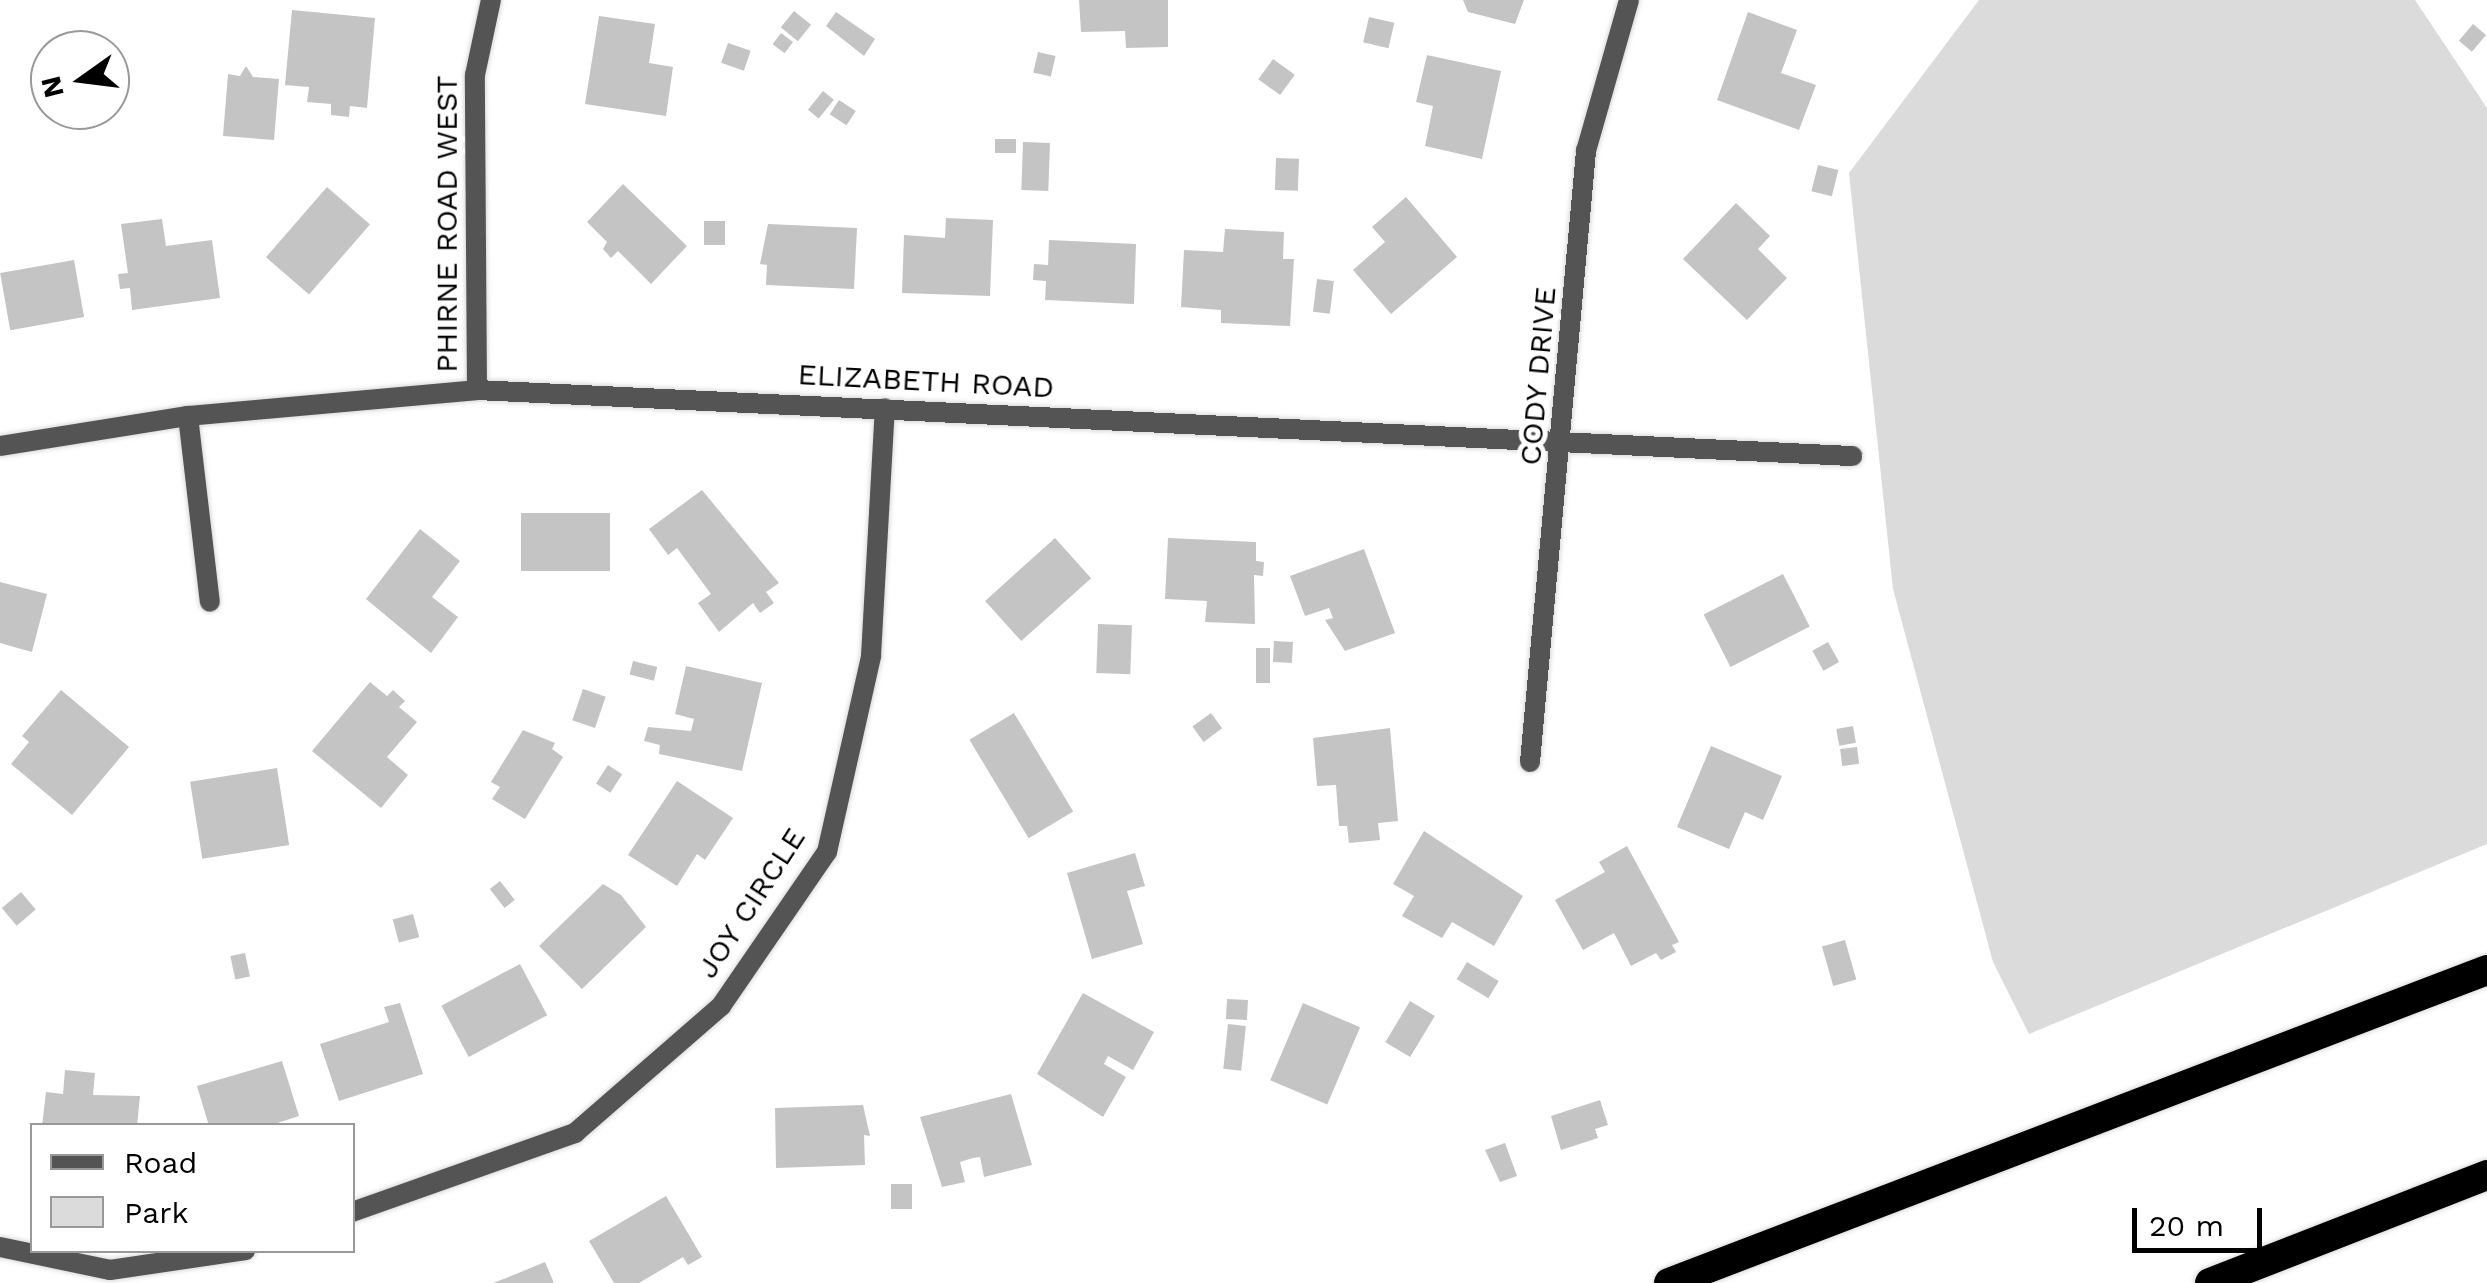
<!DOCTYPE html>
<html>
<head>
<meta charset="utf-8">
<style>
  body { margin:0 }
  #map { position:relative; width:2487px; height:1283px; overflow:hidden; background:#fff; font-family:"Work Sans",sans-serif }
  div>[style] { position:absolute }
  .green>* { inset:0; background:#dbdbdb }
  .building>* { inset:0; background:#c4c4c4; transform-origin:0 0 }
  .roads { filter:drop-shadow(0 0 2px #dbdbdb) drop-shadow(0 0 2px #dbdbdb) }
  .street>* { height:20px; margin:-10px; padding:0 10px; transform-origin:10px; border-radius:10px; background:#545454 }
  .highway>* { height:30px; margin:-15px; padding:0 15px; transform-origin:15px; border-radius:15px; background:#000 }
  span { translate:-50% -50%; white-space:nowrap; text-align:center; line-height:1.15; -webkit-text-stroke:10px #fff; paint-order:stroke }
  .street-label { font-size:30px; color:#000 }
  .legend { position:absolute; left:30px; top:1123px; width:325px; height:130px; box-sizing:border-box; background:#fff; border:2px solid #999; margin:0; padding:12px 18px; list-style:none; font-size:30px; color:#000 }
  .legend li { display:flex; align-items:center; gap:20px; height:50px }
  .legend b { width:50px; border:2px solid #999 }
  .north { position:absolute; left:30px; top:30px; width:100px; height:100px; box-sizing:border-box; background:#fff; border:2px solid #999; border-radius:50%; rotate:256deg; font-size:28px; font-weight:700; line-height:40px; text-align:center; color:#000 }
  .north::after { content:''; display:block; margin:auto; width:35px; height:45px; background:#000; clip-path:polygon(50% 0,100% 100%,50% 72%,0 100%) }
  .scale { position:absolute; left:2132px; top:1208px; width:130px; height:45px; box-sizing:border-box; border:5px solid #000; border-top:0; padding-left:12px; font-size:30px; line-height:35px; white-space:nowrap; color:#000; -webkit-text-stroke:8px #fff; paint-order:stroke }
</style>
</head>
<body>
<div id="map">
  <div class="green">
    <div style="clip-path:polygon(1979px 0,2415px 0,2487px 108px,2487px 844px,2029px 1034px,1993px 962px,1893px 589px,1849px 173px)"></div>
  </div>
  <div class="building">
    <div style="clip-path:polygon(1079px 0,1168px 0,1168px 47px,1126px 48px,1125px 31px,1081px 32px)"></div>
    <div style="clip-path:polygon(1463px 0,1524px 0,1515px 24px,1468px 12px)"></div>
    <div style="clip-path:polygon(292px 10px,375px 18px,367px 108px,350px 106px,349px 117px,331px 115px,331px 104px,307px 102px,309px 87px,285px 85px)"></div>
    <div style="left:794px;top:11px;width:22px;height:21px;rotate:39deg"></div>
    <div style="clip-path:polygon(836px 12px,875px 39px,864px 56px,826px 26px)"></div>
    <div style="clip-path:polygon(1748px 12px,1797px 30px,1781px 73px,1816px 85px,1799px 130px,1717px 100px)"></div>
    <div style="clip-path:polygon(599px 16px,655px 24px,649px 63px,673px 67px,666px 116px,585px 104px)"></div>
    <div style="left:1369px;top:17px;width:26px;height:26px;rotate:13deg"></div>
    <div style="left:2473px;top:24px;width:17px;height:22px;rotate:40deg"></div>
    <div style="left:781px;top:33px;width:15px;height:14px;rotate:37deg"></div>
    <div style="left:728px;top:43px;width:24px;height:21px;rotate:19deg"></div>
    <div style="left:1038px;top:52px;width:18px;height:21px;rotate:13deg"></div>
    <div style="clip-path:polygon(1427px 55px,1501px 71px,1482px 159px,1425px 146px,1433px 106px,1416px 102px)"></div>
    <div style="left:1273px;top:59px;width:27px;height:25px;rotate:36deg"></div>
    <div style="clip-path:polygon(246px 66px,253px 77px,279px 79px,274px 140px,223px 136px,228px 74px,240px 76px)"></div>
    <div style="left:823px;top:91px;width:14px;height:24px;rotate:39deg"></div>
    <div style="left:839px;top:100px;width:20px;height:17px;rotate:33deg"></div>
    <div style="left:995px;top:139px;width:21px;height:14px"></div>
    <div style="left:1023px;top:142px;width:27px;height:48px;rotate:2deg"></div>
    <div style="left:1276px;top:158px;width:23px;height:32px;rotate:2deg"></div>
    <div style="left:1818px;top:165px;width:21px;height:27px;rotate:14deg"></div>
    <div style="clip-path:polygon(623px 184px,687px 246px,651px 284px,618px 251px,611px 258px,603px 249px,607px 242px,587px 222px)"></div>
    <div style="left:327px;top:187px;width:57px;height:93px;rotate:41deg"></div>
    <div style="clip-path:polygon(1406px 197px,1457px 257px,1391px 314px,1353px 270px,1385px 242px,1372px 227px)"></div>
    <div style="clip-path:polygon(1736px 203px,1770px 236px,1758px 249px,1787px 278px,1747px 320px,1683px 259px)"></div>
    <div style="clip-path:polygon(946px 218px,993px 220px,990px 296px,902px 293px,904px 235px,945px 238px)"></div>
    <div style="clip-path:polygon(162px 219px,166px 246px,212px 240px,220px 298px,132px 310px,130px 288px,120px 289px,118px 274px,128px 273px,121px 224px)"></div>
    <div style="left:704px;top:221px;width:21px;height:24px"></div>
    <div style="clip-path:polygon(768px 224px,857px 228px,854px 289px,766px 285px,767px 265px,760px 264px)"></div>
    <div style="clip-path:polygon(1225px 229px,1284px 232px,1283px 259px,1294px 259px,1290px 326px,1221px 323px,1221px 310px,1181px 307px,1184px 250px,1223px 252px)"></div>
    <div style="clip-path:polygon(1049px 240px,1136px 244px,1134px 304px,1045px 300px,1046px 281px,1033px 280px,1034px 264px,1048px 265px)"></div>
    <div style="left:74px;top:260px;width:58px;height:75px;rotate:80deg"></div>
    <div style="left:1317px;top:279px;width:17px;height:33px;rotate:7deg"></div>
    <div style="clip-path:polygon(702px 490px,779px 583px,766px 592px,774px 603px,760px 613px,753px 603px,719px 632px,698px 603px,711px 594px,677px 548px,668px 555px,649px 529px)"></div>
    <div style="left:521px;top:513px;width:89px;height:58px"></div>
    <div style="clip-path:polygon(420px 529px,460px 561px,432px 597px,458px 617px,431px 653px,366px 599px)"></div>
    <div style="left:1055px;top:538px;width:54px;height:94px;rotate:48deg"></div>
    <div style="clip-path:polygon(1168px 538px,1256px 542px,1256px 561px,1264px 562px,1263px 576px,1254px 575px,1255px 624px,1205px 622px,1207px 601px,1165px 599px)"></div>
    <div style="clip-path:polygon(1364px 549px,1395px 633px,1345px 651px,1325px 620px,1333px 618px,1329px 608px,1305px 616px,1290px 576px)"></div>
    <div style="left:1783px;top:574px;width:59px;height:89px;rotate:63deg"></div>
    <div style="clip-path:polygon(0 582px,47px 594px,32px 652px,0 643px)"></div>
    <div style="left:1098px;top:624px;width:34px;height:49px;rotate:2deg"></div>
    <div style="left:1274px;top:641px;width:19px;height:21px;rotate:3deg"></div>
    <div style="left:1828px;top:642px;width:23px;height:18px;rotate:61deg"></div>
    <div style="left:1256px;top:648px;width:14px;height:35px"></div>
    <div style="left:633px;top:661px;width:25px;height:14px;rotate:14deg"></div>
    <div style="clip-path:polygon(686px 666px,762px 683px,742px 771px,659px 754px,660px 745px,644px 741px,648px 727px,691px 731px,694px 719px,675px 714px)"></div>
    <div style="clip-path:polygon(370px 682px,387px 696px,393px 690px,405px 701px,399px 707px,417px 722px,387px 757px,408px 775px,381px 808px,312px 751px)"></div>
    <div style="left:583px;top:689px;width:24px;height:33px;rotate:19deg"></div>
    <div style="clip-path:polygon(61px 690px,129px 747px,72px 815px,11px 764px,29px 742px,22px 736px)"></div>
    <div style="left:1014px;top:713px;width:115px;height:52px;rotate:59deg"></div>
    <div style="left:1211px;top:713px;width:19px;height:23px;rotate:54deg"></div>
    <div style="left:1853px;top:726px;width:17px;height:17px;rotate:80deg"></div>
    <div style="clip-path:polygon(1390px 728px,1398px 821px,1378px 823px,1380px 840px,1349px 843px,1347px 826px,1339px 826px,1336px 785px,1317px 786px,1313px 738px)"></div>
    <div style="clip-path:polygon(523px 730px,555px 743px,552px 749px,563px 757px,525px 819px,492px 799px,500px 787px,491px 782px)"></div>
    <div style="clip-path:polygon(1711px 746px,1782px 776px,1763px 820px,1745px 812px,1729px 849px,1677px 827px)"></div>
    <div style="left:1857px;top:747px;width:17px;height:17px;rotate:83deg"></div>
    <div style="left:608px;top:765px;width:17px;height:22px;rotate:33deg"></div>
    <div style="left:277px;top:768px;width:78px;height:88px;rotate:81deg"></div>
    <div style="clip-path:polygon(677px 781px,733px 818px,705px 860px,697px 854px,677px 886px,628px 855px)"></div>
    <div style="clip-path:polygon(1424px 831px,1523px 896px,1494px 946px,1452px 922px,1442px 938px,1402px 916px,1414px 896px,1393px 884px)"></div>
    <div style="clip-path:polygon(1627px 846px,1679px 942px,1672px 945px,1676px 952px,1661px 960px,1656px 953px,1631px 966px,1614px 933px,1583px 950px,1555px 900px,1605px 872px,1599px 862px)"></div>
    <div style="clip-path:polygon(1135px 853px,1145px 886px,1127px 891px,1143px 944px,1092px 959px,1067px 873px)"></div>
    <div style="left:500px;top:881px;width:24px;height:13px;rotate:52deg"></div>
    <div style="clip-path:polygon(603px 884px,621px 895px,646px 927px,582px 989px,539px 946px)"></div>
    <div style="left:21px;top:892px;width:23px;height:25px;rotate:50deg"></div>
    <div style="left:413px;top:914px;width:24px;height:21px;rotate:75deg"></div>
    <div style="left:1845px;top:940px;width:41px;height:24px;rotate:74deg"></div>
    <div style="left:245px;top:953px;width:24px;height:15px;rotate:78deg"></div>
    <div style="left:1467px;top:962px;width:37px;height:20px;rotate:31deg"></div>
    <div style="left:520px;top:964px;width:58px;height:89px;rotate:62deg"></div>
    <div style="clip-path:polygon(1083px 993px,1154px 1032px,1133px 1070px,1108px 1056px,1104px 1064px,1126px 1077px,1103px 1117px,1037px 1074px)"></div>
    <div style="left:1227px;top:999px;width:21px;height:20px;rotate:3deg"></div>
    <div style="left:1410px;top:1001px;width:29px;height:48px;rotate:31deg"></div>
    <div style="clip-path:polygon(400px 1003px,423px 1074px,339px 1101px,320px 1044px,389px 1022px,384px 1007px)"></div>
    <div style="left:1303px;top:1003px;width:62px;height:84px;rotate:23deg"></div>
    <div style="left:1228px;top:1024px;width:18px;height:45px;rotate:6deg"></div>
    <div style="clip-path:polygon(282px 1061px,299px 1116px,268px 1126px,209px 1126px,197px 1086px)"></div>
    <div style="clip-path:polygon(65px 1070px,95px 1073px,93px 1095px,140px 1096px,137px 1126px,42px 1126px,46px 1092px,63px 1094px)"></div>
    <div style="clip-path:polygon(1011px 1094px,1032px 1165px,984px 1177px,980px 1157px,973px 1158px,960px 1162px,965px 1182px,942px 1187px,920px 1117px)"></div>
    <div style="clip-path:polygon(1600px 1100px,1608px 1125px,1595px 1129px,1598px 1138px,1561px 1150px,1551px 1116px)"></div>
    <div style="clip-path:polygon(863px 1105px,870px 1136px,864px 1135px,865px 1165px,776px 1168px,775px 1108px)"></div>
    <div style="clip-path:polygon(1505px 1143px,1517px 1176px,1500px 1182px,1485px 1150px)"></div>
    <div style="left:891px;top:1184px;width:21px;height:25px"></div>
    <div style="clip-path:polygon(666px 1196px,702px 1257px,688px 1265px,683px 1257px,639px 1283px,614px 1283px,589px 1241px)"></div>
    <div style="clip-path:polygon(545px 1262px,554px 1283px,493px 1283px,511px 1276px)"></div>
  </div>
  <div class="roads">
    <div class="street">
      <div style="left:477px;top:390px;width:315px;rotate:-90.4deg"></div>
      <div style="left:475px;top:75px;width:77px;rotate:-78deg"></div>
      <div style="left:188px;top:416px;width:187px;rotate:83.3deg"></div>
      <div style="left:0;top:446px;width:190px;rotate:-9.1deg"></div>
      <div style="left:188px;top:416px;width:290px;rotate:-5.1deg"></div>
      <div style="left:477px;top:390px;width:1377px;rotate:2.75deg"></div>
      <div style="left:1530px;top:762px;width:614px;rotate:-84.76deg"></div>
      <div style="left:1586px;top:151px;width:157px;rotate:-74.1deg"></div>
      <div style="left:352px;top:1212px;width:237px;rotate:-19.5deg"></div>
      <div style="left:575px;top:1133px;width:194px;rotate:-41deg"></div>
      <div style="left:721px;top:1006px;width:187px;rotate:-55.5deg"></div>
      <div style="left:827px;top:852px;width:201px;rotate:-77.3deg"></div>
      <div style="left:871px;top:656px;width:248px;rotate:-86.8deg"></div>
      <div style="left:0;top:1247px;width:112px;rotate:11.8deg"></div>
      <div style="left:110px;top:1270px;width:137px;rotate:-8.4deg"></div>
    </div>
    <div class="highway">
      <div style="left:1669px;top:1283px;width:876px;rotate:-20.94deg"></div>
      <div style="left:2210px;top:1283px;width:297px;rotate:-21.3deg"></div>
    </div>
  </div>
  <div class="street-label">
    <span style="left:447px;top:224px;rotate:-90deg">PHIRNE ROAD WEST</span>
    <span style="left:1538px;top:376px;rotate:-85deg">CODY DRIVE</span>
    <span style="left:926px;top:381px;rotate:3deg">ELIZABETH ROAD</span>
    <span style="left:751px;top:903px;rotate:-57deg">JOY CIRCLE</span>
  </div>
  <ul class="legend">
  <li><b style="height:12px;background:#545454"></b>Road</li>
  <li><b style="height:28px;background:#dbdbdb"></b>Park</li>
  </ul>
  <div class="north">N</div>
  <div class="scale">20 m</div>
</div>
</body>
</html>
